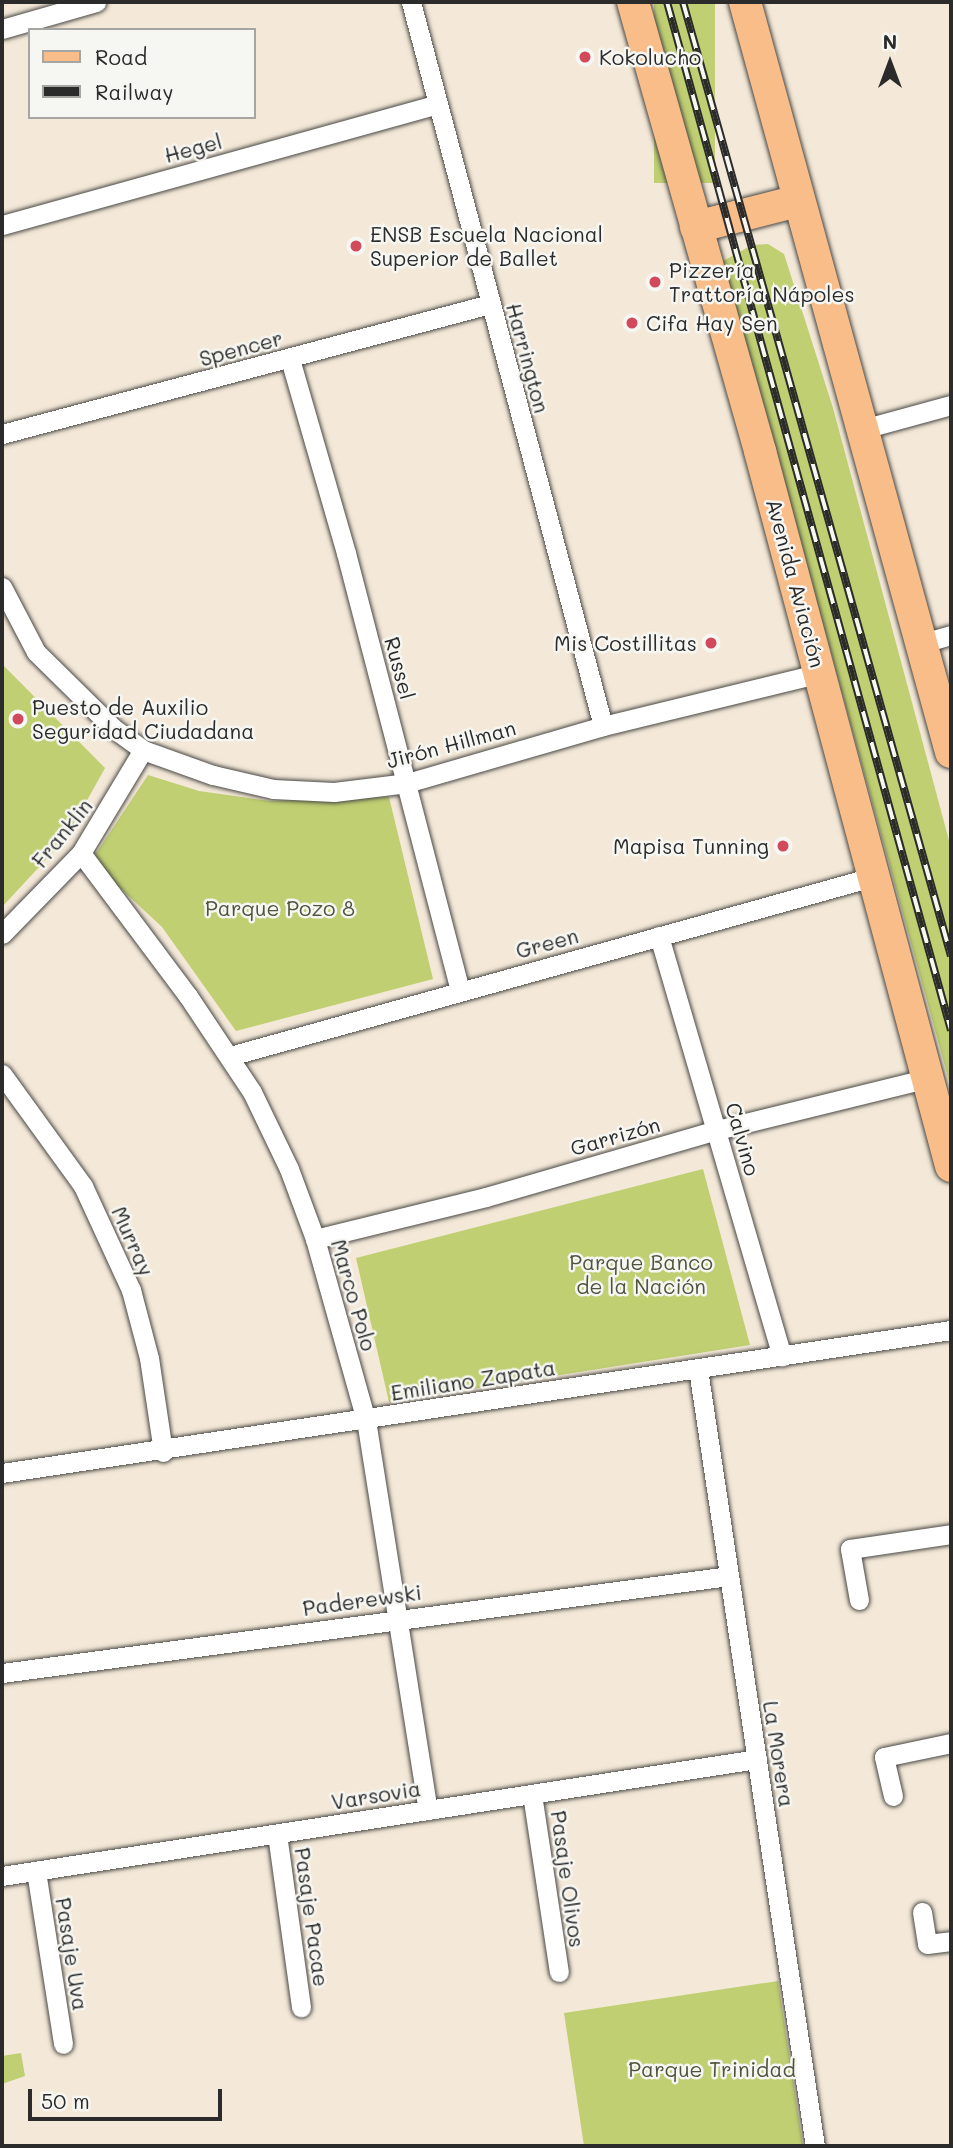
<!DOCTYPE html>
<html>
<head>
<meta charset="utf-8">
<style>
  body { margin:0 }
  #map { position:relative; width:953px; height:2148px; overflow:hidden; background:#f4e9d8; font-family:Mali,sans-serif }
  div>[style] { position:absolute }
  .green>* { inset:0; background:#bfcf72; transform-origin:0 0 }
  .roads { filter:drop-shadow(0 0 2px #494845) drop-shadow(0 0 2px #494845) }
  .minor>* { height:19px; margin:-9.5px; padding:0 9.5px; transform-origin:9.5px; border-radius:9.5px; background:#fff }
  .primary>* { height:32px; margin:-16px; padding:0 16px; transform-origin:16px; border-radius:16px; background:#f8bd89 }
  .rail>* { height:8px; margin-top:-4px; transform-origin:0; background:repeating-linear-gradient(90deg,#f6f6f2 0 16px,#2b2b2b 0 32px); box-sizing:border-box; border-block:2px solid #2b2b2b }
  .dots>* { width:19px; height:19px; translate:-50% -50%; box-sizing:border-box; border:4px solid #f6f6f2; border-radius:50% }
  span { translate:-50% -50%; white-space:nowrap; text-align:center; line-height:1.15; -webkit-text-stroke:5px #f6f6f2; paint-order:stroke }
  .poi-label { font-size:21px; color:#2b2b2b }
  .left { translate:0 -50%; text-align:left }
  .right { translate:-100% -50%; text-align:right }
  .street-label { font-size:21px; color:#2b2b2b }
  .park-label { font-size:21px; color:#50543d }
  .frame { position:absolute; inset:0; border:4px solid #2b2b2b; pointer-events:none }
  .legend { position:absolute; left:28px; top:28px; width:228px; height:91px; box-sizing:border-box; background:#f6f6f2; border:2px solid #a5a5a2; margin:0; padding:9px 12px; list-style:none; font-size:21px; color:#2b2b2b }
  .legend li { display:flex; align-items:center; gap:14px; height:35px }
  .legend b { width:35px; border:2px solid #a5a5a2 }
  .north { position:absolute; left:855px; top:28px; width:70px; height:70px; -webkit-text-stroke:5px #f6f6f2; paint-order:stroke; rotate:0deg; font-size:19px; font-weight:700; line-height:28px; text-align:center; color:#2b2b2b }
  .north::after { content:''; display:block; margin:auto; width:24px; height:32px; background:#2b2b2b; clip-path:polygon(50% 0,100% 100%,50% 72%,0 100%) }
  .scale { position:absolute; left:28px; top:2089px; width:194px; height:32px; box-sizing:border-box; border:4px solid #2b2b2b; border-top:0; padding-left:9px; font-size:21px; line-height:24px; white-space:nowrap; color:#2b2b2b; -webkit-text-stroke:5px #f6f6f2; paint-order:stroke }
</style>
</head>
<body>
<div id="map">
  <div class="green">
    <div style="left:654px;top:2px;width:61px;height:181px"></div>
    <div style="clip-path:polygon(768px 244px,784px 254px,833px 408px,951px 848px,951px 1088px,723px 261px,752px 245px)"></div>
    <div style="clip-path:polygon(2px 664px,105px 768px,66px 838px,2px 907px)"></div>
    <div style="clip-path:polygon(148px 775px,199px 791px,271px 801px,389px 797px,433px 979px,236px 1031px,162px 927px,91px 861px)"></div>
    <div style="clip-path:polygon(703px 1169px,750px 1345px,389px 1402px,356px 1258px)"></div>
    <div style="clip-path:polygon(778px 1981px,803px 2146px,584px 2146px,564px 2013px)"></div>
    <div style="clip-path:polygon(21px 2053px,25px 2076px,2px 2084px,2px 2056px)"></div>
  </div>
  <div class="roads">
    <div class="minor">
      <div style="left:411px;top:2px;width:749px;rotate:75.15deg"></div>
      <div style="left:2px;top:29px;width:98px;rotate:-16deg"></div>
      <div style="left:2px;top:225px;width:452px;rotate:-15.5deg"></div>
      <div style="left:290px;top:359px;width:202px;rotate:73.9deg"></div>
      <div style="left:346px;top:553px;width:453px;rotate:75.4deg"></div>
      <div style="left:863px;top:429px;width:91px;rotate:-15.3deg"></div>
      <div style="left:2px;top:434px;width:505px;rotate:-14.92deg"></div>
      <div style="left:2px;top:587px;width:73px;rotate:62.4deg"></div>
      <div style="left:36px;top:652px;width:108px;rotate:44.6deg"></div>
      <div style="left:113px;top:728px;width:37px;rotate:36deg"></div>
      <div style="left:143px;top:750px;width:74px;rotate:19.7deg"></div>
      <div style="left:213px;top:775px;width:62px;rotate:13.1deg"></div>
      <div style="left:273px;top:789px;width:61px;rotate:2.8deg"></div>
      <div style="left:334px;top:792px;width:74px;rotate:-7deg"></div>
      <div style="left:407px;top:783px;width:204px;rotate:-16.2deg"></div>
      <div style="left:603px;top:726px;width:223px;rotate:-13.7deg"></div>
      <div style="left:923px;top:643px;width:29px;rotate:-16deg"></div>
      <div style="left:81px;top:853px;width:179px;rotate:53.2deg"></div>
      <div style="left:188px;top:996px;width:115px;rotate:56.3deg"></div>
      <div style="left:252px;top:1092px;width:85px;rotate:64.3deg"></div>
      <div style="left:289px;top:1169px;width:75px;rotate:69.6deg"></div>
      <div style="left:315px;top:1239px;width:188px;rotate:74.3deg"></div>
      <div style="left:366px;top:1420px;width:395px;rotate:81deg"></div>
      <div style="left:2px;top:934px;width:113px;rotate:-45.7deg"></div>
      <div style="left:81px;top:853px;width:120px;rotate:-59deg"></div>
      <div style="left:659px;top:936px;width:438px;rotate:73.7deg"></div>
      <div style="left:230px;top:1056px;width:671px;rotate:-15.57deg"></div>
      <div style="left:2px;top:1074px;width:138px;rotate:54.1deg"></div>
      <div style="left:83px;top:1186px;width:115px;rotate:65.2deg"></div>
      <div style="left:131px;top:1290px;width:70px;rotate:75.2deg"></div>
      <div style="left:149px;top:1358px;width:95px;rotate:81.5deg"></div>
      <div style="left:315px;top:1239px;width:176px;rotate:-13.8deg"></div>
      <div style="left:486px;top:1197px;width:241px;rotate:-16.2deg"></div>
      <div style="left:717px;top:1130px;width:217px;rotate:-13.8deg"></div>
      <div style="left:698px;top:1369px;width:786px;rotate:81.44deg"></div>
      <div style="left:2px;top:1473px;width:960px;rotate:-8.57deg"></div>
      <div style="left:859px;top:1600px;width:52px;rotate:-100deg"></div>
      <div style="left:850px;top:1549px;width:102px;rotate:-8.4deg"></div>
      <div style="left:2px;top:1673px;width:733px;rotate:-7.6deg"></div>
      <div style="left:532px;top:1794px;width:180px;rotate:81.4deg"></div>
      <div style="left:893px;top:1796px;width:40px;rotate:-103deg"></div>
      <div style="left:884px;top:1757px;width:68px;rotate:-11.8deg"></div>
      <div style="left:277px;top:1834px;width:175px;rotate:82.1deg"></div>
      <div style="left:36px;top:1871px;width:175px;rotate:81.1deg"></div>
      <div style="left:2px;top:1876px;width:764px;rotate:-8.81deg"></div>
      <div style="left:922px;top:1912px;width:32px;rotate:81deg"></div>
      <div style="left:927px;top:1944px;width:24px;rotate:-7deg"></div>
    </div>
    <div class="primary">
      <div style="left:633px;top:2px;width:467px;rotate:74.2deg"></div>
      <div style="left:760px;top:451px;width:740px;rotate:75.04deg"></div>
      <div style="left:745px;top:2px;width:778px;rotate:74.64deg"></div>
      <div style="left:696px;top:227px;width:105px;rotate:-14.3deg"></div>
    </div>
  </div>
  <div class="rail">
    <div style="left:667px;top:2px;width:1067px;rotate:74.56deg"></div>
    <div style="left:683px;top:2px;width:991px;rotate:74.31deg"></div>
  </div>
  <div class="dots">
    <div style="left:585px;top:57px;background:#d1495b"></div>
    <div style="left:356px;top:246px;background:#d1495b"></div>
    <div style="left:655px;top:282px;background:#d1495b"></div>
    <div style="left:632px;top:323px;background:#d1495b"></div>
    <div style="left:711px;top:643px;background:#d1495b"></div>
    <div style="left:18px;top:719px;background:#d1495b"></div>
    <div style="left:783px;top:846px;background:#d1495b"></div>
  </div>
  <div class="poi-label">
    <span class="left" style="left:599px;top:57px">Kokolucho</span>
    <span class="left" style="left:370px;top:246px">ENSB Escuela Nacional<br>Superior de Ballet</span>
    <span class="left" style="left:669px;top:282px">Pizzería<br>Trattoría Nápoles</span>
    <span class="left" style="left:646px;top:323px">Cifa Hay Sen</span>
    <span class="right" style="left:697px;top:643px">Mis Costillitas</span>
    <span class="left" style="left:32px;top:719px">Puesto de Auxilio<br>Seguridad Ciudadana</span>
    <span class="right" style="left:769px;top:846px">Mapisa Tunning</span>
  </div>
  <div class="street-label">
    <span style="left:193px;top:148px;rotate:-15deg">Hegel</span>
    <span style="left:241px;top:348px;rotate:-15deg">Spencer</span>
    <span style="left:528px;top:358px;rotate:75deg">Harrington</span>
    <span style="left:796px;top:583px;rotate:75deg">Avenida Aviación</span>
    <span style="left:400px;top:668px;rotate:75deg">Russel</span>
    <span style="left:451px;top:744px;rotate:-15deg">Jirón Hillman</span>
    <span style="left:62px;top:833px;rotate:-51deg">Franklin</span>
    <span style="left:547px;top:943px;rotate:-15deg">Green</span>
    <span style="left:615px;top:1136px;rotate:-16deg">Garrizón</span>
    <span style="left:743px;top:1139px;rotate:74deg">Calvino</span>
    <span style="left:133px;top:1241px;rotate:66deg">Murray</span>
    <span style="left:354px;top:1295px;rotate:74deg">Marco Polo</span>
    <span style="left:473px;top:1380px;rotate:-9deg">Emiliano Zapata</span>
    <span style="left:362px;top:1600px;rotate:-8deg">Paderewski</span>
    <span style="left:779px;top:1754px;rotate:81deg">La Morera</span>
    <span style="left:376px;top:1795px;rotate:-9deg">Varsovia</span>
    <span style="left:568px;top:1879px;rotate:82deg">Pasaje Olivos</span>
    <span style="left:312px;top:1917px;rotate:82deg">Pasaje Pacae</span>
    <span style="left:72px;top:1954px;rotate:81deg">Pasaje Uva</span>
  </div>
  <div class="park-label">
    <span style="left:280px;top:908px">Parque Pozo 8</span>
    <span style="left:641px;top:1274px">Parque Banco<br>de la Nación</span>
    <span style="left:712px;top:2069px">Parque Trinidad</span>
  </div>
  <div class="frame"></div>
  <ul class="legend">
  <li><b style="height:9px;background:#f8bd89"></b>Road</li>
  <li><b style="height:9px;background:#2b2b2b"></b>Railway</li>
  </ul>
  <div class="north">N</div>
  <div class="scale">50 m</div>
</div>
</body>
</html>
